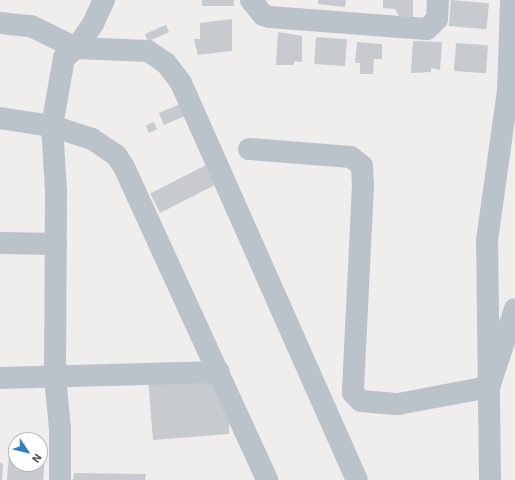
<!DOCTYPE html>
<html>
<head>
<meta charset="utf-8">
<style>
  body { margin:0 }
  #map { position:relative; width:515px; height:480px; overflow:hidden; background:#f0eded; font-family:"Exo 2",sans-serif }
  div>[style] { position:absolute }
  .building>* { inset:0; background:#c7cbd0; transform-origin:0 0 }
  .minor>* { height:22px; margin:-11px; padding:0 11px; transform-origin:11px; border-radius:11px; background:#bac3c9 }
  span { translate:-50% -50%; white-space:nowrap; text-align:center; line-height:1.15; -webkit-text-stroke:3px #fff; paint-order:stroke }
  .north { position:absolute; left:8px; top:432px; width:40px; height:40px; box-sizing:border-box; background:#fff; border:1px solid #b5babd; border-radius:50%; rotate:125deg; font-size:11px; font-weight:700; line-height:16px; text-align:center; color:#475259 }
  .north::after { content:''; display:block; margin:auto; width:14px; height:18px; background:#287fcf; clip-path:polygon(50% 0,100% 100%,50% 72%,0 100%) }
</style>
</head>
<body>
<div id="map">
  <div class="building">
    <div style="left:202px;top:0;width:32px;height:6px"></div>
    <div style="clip-path:polygon(318px 0,346px 0,345px 7px,318px 4px)"></div>
    <div style="clip-path:polygon(383px 0,413px 0,413px 17px,399px 16px,395px 9px,383px 8px)"></div>
    <div style="left:451px;top:0;width:38px;height:26px;rotate:5deg"></div>
    <div style="clip-path:polygon(232px 19px,232px 51px,198px 55px,194px 39px,200px 39px,200px 23px)"></div>
    <div style="left:166px;top:25px;width:8px;height:23px;rotate:67deg"></div>
    <div style="clip-path:polygon(278px 32px,302px 36px,302px 62px,295px 61px,293px 65px,276px 65px)"></div>
    <div style="left:316px;top:37px;width:31px;height:27px;rotate:4deg"></div>
    <div style="clip-path:polygon(413px 41px,442px 42px,440px 70px,431px 68px,431px 72px,411px 73px)"></div>
    <div style="clip-path:polygon(357px 42px,382px 44px,382px 59px,374px 59px,373px 74px,360px 74px,360px 63px,355px 63px)"></div>
    <div style="left:456px;top:43px;width:32px;height:28px;rotate:4deg"></div>
    <div style="left:180px;top:104px;width:13px;height:23px;rotate:67deg"></div>
    <div style="left:154px;top:122px;width:8px;height:9px;rotate:67deg"></div>
    <div style="left:208px;top:164px;width:22px;height:65px;rotate:63deg"></div>
    <div style="clip-path:polygon(215px 375px,230px 403px,229px 434px,153px 440px,148px 378px)"></div>
    <div style="clip-path:polygon(9px 455px,16px 455px,16px 464px,40px 464px,40px 458px,45px 458px,43px 480px,7px 480px)"></div>
    <div style="clip-path:polygon(0 463px,3px 464px,2px 480px,0 480px)"></div>
    <div style="clip-path:polygon(74px 473px,146px 474px,145px 480px,73px 480px)"></div>
  </div>
  <div class="minor">
    <div style="left:104px;top:0;width:26px;rotate:115deg"></div>
    <div style="left:93px;top:24px;width:29px;rotate:125deg"></div>
    <div style="left:76px;top:48px;width:72px;rotate:2.4deg"></div>
    <div style="left:148px;top:51px;width:22px;rotate:34deg"></div>
    <div style="left:166px;top:63px;width:25px;rotate:53deg"></div>
    <div style="left:181px;top:83px;width:434px;rotate:66.1deg"></div>
    <div style="left:251px;top:0;width:19px;rotate:51deg"></div>
    <div style="left:263px;top:15px;width:7px;rotate:16deg"></div>
    <div style="left:270px;top:17px;width:157px;rotate:4.4deg"></div>
    <div style="left:427px;top:29px;width:14px;rotate:-45deg"></div>
    <div style="left:437px;top:19px;width:19px;rotate:-87deg"></div>
    <div style="left:0;top:23px;width:31px;rotate:6deg"></div>
    <div style="left:31px;top:26px;width:50px;rotate:26.1deg"></div>
    <div style="left:76px;top:48px;width:16px;rotate:140deg"></div>
    <div style="left:64px;top:58px;width:69px;rotate:100deg"></div>
    <div style="left:52px;top:126px;width:65px;rotate:86.5deg"></div>
    <div style="left:56px;top:191px;width:186px;rotate:90.3deg"></div>
    <div style="left:55px;top:377px;width:52px;rotate:84.5deg"></div>
    <div style="left:60px;top:429px;width:51px;rotate:90deg"></div>
    <div style="left:0;top:118px;width:53px;rotate:8.7deg"></div>
    <div style="left:52px;top:126px;width:42px;rotate:18deg"></div>
    <div style="left:92px;top:139px;width:29px;rotate:34deg"></div>
    <div style="left:116px;top:155px;width:14px;rotate:56deg"></div>
    <div style="left:124px;top:167px;width:344px;rotate:65.4deg"></div>
    <div style="left:249px;top:149px;width:102px;rotate:4.5deg"></div>
    <div style="left:351px;top:157px;width:14px;rotate:39deg"></div>
    <div style="left:362px;top:166px;width:19px;rotate:87deg"></div>
    <div style="left:363px;top:185px;width:208px;rotate:92.8deg"></div>
    <div style="left:353px;top:393px;width:11px;rotate:45deg"></div>
    <div style="left:361px;top:401px;width:37px;rotate:5deg"></div>
    <div style="left:398px;top:404px;width:93px;rotate:-10.6deg"></div>
    <div style="left:489px;top:387px;width:82px;rotate:-71.6deg"></div>
    <div style="left:0;top:243px;width:56px;rotate:1deg"></div>
    <div style="left:0;top:378px;width:219px;rotate:-1.6deg"></div>
    <div style="left:490px;top:480px;width:240px;rotate:-90.7deg"></div>
    <div style="left:487px;top:240px;width:150px;rotate:-82deg"></div>
    <div style="left:508px;top:91px;width:91px;rotate:-88.1deg"></div>
  </div>
  <div class="north">N</div>
</div>
</body>
</html>
